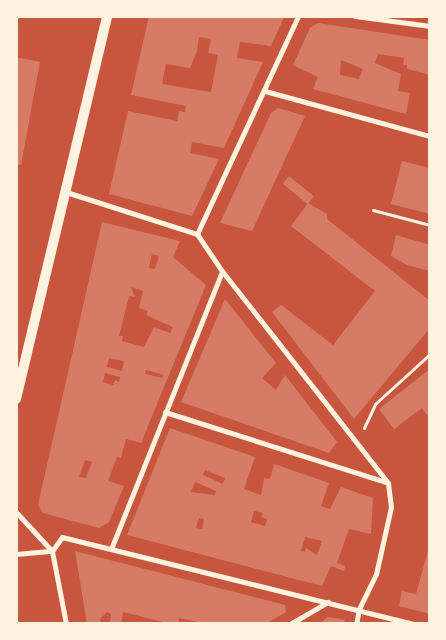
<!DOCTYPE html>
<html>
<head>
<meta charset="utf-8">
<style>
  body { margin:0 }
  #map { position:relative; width:446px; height:640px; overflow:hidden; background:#c8553d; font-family:"Fira Sans",sans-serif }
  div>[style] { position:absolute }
  .building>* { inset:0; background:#d67c66; transform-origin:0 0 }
  .path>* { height:3px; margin:-1.5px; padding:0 1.5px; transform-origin:1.5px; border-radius:1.5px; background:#fff3e0 }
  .minor>* { height:5px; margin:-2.5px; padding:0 2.5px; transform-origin:2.5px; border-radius:2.5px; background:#fff3e0 }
  .secondary>* { height:10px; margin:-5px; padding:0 5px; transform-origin:5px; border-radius:5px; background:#fff3e0 }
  span { translate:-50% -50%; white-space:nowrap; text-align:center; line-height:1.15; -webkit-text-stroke:5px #fff3e0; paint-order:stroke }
  .frame { position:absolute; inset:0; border:18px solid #fff3e0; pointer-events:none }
</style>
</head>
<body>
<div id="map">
  <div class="building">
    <div style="clip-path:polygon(evenodd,149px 16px,284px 17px,271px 46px,240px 42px,237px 58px,263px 62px,224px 148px,192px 142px,190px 153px,219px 159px,192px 216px,109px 194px,128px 111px,177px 121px,179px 111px,185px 112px,186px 106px,131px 95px,149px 16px,199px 37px,211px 39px,208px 53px,218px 55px,211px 92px,162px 84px,166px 64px,190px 68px,197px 51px,199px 37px)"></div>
    <div style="clip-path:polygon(evenodd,318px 23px,430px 40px,430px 75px,407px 69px,407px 65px,403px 65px,404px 58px,378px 54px,375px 63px,401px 74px,398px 91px,410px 93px,406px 114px,313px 89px,318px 77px,293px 65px,310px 28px,318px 23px,341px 60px,363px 69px,359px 79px,340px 75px,341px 60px)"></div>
    <div style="clip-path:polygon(16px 57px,40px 62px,21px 165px,16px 164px)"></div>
    <div style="clip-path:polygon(278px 108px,305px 116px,252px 231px,220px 223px,271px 113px)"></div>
    <div style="clip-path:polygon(402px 161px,430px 168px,430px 214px,391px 204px)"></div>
    <div style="left:289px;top:176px;width:32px;height:10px;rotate:39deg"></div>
    <div style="clip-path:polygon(308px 203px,327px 214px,327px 219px,430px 301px,430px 328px,354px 419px,272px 312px,281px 305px,333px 345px,375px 291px,291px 226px)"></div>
    <div style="clip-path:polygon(evenodd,102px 222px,180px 241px,173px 257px,206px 285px,141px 443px,126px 439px,121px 458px,117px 457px,108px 481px,124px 486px,109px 522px,99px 528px,43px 513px,38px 505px,102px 222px,152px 254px,159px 256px,155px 269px,149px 268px,152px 254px,102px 222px,131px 287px,143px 291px,139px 308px,148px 311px,146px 315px,173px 327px,170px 333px,154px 327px,144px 347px,122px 341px,123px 336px,119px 336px,129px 296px,135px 297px,131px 287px,102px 222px,109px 358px,124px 361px,122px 371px,107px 367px,109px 358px,102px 222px,146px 370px,164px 375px,162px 378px,145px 374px,146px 370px,102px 222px,105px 373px,120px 377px,119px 382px,115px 380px,113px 385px,103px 382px,105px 373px,102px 222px,85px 460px,92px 462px,86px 478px,79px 477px,85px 460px)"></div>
    <div style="clip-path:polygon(396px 235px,430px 245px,430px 271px,407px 265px,391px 256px)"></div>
    <div style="clip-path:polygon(225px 299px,276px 363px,262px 378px,276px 390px,285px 375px,337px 442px,329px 453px,181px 402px)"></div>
    <div style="clip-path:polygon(430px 369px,430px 419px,422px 408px,394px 429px,379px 409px)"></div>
    <div style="clip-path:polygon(evenodd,170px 428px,255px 457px,244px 489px,261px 495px,264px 478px,270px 479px,274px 464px,329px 483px,321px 506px,330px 509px,341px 487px,373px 498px,371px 534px,349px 529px,337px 563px,345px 566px,344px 571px,331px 566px,322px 586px,127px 535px,170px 428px,205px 470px,225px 478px,223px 484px,203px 475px,205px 470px,170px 428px,195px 482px,216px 491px,215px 495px,191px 492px,195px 482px,170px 428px,254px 511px,263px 513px,261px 517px,267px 519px,265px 526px,251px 522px,254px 511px,170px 428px,199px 518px,204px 519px,202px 529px,196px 528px,199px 518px,170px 428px,305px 537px,322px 541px,317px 555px,306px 548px,305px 552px,301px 551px,305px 537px)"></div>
    <div style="clip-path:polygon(430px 544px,430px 614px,399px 606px,402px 591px,416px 594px)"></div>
    <div style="clip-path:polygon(75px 551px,285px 605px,286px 612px,265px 624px,208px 624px,179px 618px,178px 624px,171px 624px,123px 612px,121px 624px,110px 624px,111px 614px,107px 612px,100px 619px,101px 624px,87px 624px)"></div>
    <div style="clip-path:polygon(328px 617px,345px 620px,343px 624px,319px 624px)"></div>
  </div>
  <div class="path">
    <div style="left:373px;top:210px;width:59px;rotate:14.7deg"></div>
    <div style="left:364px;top:428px;width:26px;rotate:-65deg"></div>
    <div style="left:375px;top:404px;width:74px;rotate:-42.3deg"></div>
  </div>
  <div class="minor">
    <div style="left:355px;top:16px;width:76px;rotate:7.6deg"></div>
    <div style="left:265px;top:91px;width:171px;rotate:15.3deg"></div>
    <div style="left:66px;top:192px;width:138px;rotate:17.8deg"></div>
    <div style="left:197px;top:234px;width:45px;rotate:56deg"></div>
    <div style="left:222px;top:271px;width:269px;rotate:51.9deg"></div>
    <div style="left:388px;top:483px;width:24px;rotate:83deg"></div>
    <div style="left:391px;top:507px;width:69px;rotate:102.6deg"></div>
    <div style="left:376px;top:574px;width:39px;rotate:116deg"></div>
    <div style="left:359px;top:609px;width:15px;rotate:101deg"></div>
    <div style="left:197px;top:234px;width:240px;rotate:-65.1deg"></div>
    <div style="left:165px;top:412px;width:232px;rotate:17.6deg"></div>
    <div style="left:16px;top:512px;width:53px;rotate:47.3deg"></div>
    <div style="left:52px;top:551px;width:74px;rotate:79.1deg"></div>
    <div style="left:111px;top:549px;width:299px;rotate:-68.2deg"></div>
    <div style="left:52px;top:551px;width:17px;rotate:-54deg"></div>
    <div style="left:62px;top:537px;width:363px;rotate:13.9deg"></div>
    <div style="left:16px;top:554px;width:36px;rotate:-5deg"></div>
    <div style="left:290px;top:624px;width:44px;rotate:-30.1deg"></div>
  </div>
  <div class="secondary">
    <div style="left:16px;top:399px;width:394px;rotate:-76.6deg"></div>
  </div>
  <div class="frame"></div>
</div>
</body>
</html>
